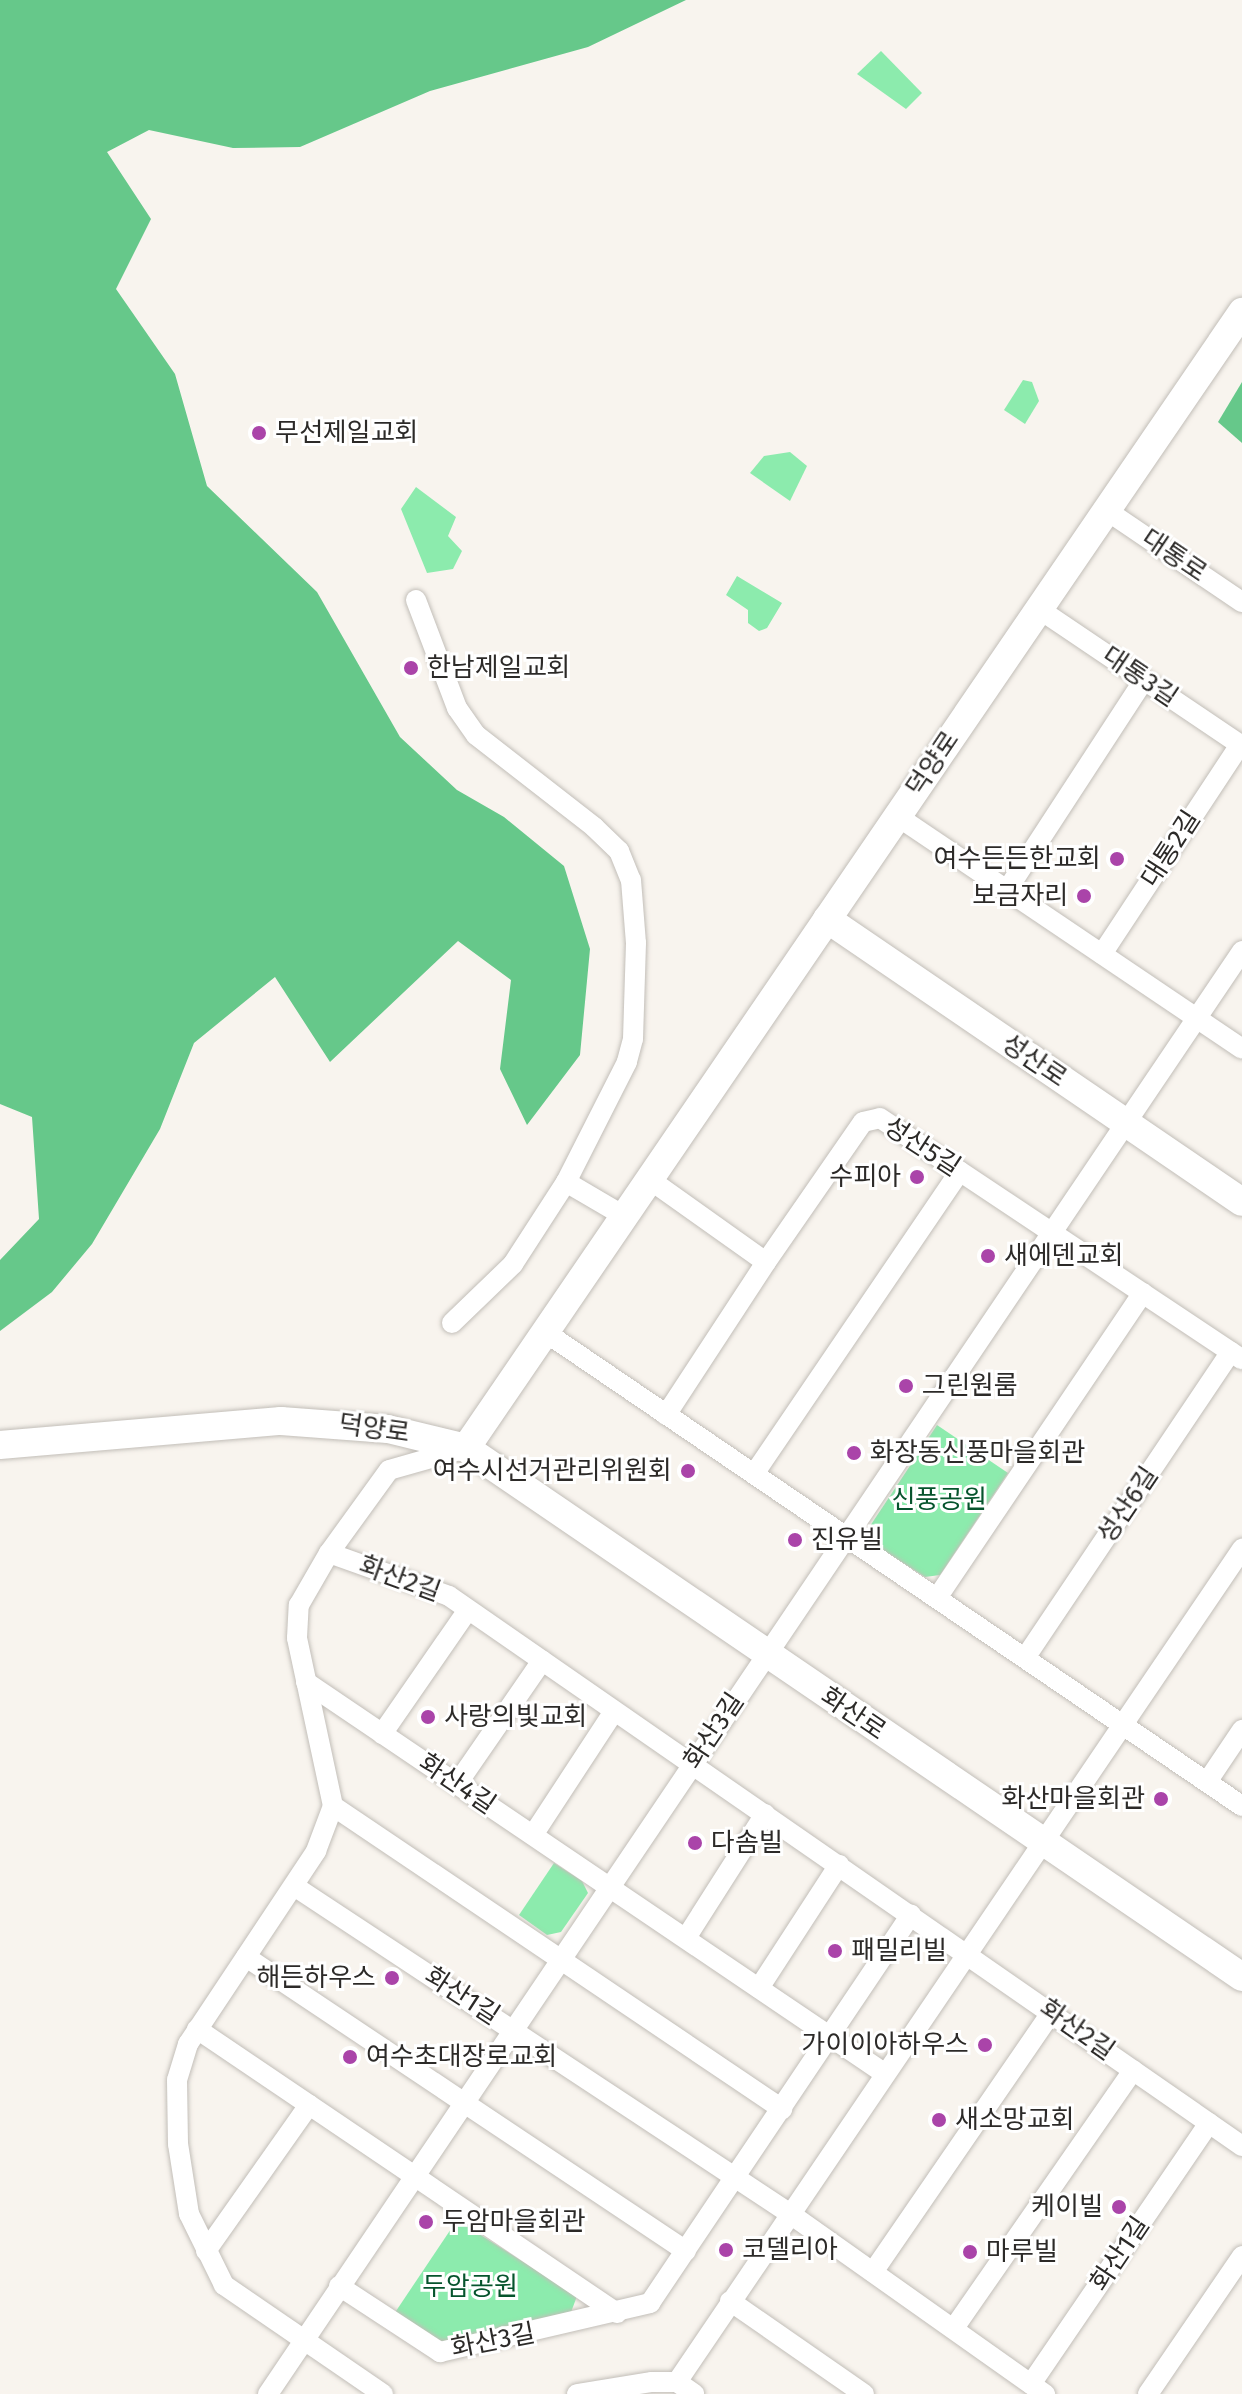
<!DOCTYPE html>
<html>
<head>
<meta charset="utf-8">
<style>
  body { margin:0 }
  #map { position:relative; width:1242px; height:2394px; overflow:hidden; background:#f8f4ee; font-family:"Fira Sans","Noto Sans KR",sans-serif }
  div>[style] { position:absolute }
  .green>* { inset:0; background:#8cebad }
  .forest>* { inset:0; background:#66c88a }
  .roads { filter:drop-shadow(0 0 2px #c2beb8) drop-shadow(0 0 2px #c2beb8) }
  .street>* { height:20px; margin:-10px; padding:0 10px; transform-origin:10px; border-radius:10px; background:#fff }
  .secondary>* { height:28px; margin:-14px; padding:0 14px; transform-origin:14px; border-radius:14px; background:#fff }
  .dots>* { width:22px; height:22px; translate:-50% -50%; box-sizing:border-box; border:4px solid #fff; border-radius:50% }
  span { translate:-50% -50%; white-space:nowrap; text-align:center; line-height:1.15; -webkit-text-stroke:6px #fff; paint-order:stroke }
  .poi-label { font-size:26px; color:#2c2a28 }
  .left { translate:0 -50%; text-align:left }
  .right { translate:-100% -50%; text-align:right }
  .street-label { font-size:26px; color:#2c2a28 }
  .park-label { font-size:26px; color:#06542d }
</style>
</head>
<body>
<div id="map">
  <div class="green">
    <div style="clip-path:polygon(881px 51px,922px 93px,906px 109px,857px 74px)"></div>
    <div style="clip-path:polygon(1023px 380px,1032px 382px,1039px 401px,1025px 424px,1004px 410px)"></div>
    <div style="clip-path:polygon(790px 452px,807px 466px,790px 501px,750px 473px,764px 456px)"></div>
    <div style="clip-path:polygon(416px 487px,456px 517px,448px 536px,462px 551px,453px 569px,427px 573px,401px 509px)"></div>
    <div style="clip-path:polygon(737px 576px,782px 603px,767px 628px,759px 631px,748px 623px,748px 610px,726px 595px)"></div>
    <div style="clip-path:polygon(937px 1425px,1008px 1473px,940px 1575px,925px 1577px,871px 1542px,870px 1526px)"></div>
    <div style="clip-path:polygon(554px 1863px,582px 1881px,588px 1893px,561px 1932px,547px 1935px,519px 1915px)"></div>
    <div style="clip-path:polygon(457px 2220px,577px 2296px,570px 2315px,446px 2342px,433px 2339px,394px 2314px)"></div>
  </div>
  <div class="forest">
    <div style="clip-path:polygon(0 0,686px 0,588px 47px,430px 91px,300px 147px,233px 148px,149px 130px,107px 152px,151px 219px,116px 289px,175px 374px,207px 486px,317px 592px,400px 737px,457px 790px,504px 817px,564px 866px,590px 949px,580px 1055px,527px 1125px,500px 1069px,511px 980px,458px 941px,330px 1062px,275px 977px,194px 1043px,160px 1129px,92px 1244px,52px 1292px,0 1331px,0 1260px,39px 1219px,32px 1117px,0 1104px)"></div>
    <div style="clip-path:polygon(1242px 382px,1242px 443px,1218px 422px)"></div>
  </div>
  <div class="roads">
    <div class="street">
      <div style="left:1106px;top:510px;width:164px;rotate:34.1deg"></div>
      <div style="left:416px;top:600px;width:116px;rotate:69.2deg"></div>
      <div style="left:457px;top:708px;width:33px;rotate:55deg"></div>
      <div style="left:476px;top:735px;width:150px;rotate:37.9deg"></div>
      <div style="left:594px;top:827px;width:35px;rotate:44deg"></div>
      <div style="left:619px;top:851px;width:31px;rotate:68deg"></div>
      <div style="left:631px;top:880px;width:63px;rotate:85.5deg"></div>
      <div style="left:636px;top:943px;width:96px;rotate:91.8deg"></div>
      <div style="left:633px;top:1039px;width:24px;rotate:105deg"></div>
      <div style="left:627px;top:1062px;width:135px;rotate:116.9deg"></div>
      <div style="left:566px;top:1182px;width:67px;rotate:30.4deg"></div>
      <div style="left:1039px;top:609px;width:245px;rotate:34deg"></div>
      <div style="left:897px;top:816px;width:416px;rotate:34deg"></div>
      <div style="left:1007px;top:890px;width:251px;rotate:-56.9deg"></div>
      <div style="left:1102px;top:954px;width:250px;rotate:-56.6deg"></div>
      <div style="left:649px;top:1179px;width:143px;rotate:35.4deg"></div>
      <div style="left:766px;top:1262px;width:170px;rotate:-55.3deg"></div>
      <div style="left:863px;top:1122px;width:17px;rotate:-13deg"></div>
      <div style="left:880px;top:1118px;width:435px;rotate:33.7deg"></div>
      <div style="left:452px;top:1323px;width:85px;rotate:-44deg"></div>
      <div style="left:513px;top:1264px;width:98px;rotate:-57.1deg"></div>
      <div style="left:545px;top:1332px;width:843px;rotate:34.22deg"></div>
      <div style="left:666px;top:1415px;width:183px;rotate:-56.8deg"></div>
      <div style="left:754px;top:1474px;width:366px;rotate:-55.8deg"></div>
      <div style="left:329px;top:1553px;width:127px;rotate:19.7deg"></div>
      <div style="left:449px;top:1596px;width:965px;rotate:34.74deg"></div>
      <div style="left:937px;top:1598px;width:368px;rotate:-56deg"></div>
      <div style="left:1025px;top:1658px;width:369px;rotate:-56.1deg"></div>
      <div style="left:306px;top:1682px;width:698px;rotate:34.08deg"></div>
      <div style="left:382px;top:1734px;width:151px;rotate:-55.3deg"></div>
      <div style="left:1207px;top:1782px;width:63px;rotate:-56.1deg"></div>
      <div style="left:457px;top:1784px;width:150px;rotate:-55.4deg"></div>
      <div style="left:333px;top:1806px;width:542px;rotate:34.01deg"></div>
      <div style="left:533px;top:1835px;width:148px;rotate:-56.8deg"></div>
      <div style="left:294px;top:1886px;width:593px;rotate:33.45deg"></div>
      <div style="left:789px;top:2213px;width:314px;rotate:35.3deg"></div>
      <div style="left:686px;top:1938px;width:147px;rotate:-57.5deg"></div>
      <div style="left:246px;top:1957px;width:529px;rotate:33.75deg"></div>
      <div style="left:759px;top:1988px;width:147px;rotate:-57deg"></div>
      <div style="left:197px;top:2029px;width:507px;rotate:34.07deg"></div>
      <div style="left:206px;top:2251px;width:179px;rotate:-54.8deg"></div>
      <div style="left:873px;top:2272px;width:314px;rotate:-55.5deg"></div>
      <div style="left:339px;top:2286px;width:121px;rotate:33.2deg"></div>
      <div style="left:440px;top:2352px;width:216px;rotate:-13.1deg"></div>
      <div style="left:650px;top:2303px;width:468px;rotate:-56.1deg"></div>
      <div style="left:730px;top:2301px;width:163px;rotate:34.8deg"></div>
      <div style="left:954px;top:2328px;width:314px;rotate:-55.2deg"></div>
      <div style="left:677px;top:2382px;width:1007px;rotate:-55.85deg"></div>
      <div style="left:1031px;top:2384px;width:316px;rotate:-55.7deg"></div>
      <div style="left:268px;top:2394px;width:1741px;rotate:-55.98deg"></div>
      <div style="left:383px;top:2394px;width:193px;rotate:-145.6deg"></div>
      <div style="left:224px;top:2285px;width:79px;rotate:-116.2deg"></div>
      <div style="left:189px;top:2214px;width:71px;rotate:-98.9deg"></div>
      <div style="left:178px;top:2144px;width:64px;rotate:-90.9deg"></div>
      <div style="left:177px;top:2080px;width:38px;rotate:-73deg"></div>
      <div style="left:188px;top:2044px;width:232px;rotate:-56.4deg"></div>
      <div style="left:316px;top:1851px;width:48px;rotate:-69.3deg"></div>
      <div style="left:333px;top:1806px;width:172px;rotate:-102.1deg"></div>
      <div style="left:297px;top:1638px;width:33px;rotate:-87deg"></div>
      <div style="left:299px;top:1605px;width:60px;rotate:-60deg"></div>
      <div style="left:329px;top:1553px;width:102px;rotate:-54.1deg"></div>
      <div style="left:389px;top:1470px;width:80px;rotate:-15.9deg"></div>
      <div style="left:577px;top:2394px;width:76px;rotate:-9.1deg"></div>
      <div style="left:652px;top:2382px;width:25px"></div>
      <div style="left:677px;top:2382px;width:21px;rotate:35deg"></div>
      <div style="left:1148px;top:2394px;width:167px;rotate:-55.7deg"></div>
    </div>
    <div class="secondary">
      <div style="left:827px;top:919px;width:502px;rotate:34.29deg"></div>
      <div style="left:0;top:1445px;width:282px;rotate:-4.9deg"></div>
      <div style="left:281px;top:1421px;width:107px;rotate:4.3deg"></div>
      <div style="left:388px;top:1429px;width:80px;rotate:13.7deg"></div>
      <div style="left:466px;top:1448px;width:939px;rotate:34.28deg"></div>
      <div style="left:466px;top:1448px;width:1376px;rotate:-55.66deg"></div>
    </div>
  </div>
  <div class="dots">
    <div style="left:259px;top:433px;background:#aa44a9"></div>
    <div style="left:411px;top:668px;background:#aa44a9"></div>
    <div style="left:1117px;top:859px;background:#aa44a9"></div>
    <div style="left:1084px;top:896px;background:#aa44a9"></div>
    <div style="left:917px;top:1177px;background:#aa44a9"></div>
    <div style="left:988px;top:1256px;background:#aa44a9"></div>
    <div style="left:906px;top:1386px;background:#aa44a9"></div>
    <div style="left:854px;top:1453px;background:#aa44a9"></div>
    <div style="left:688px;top:1471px;background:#aa44a9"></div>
    <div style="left:795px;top:1540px;background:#aa44a9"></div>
    <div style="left:428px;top:1717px;background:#aa44a9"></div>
    <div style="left:1161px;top:1799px;background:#aa44a9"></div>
    <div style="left:695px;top:1843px;background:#aa44a9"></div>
    <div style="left:835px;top:1951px;background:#aa44a9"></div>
    <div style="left:392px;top:1978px;background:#aa44a9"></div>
    <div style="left:985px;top:2045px;background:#aa44a9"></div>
    <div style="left:350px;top:2057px;background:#aa44a9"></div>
    <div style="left:939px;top:2120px;background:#aa44a9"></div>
    <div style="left:1119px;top:2207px;background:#aa44a9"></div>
    <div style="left:426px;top:2222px;background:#aa44a9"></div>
    <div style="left:726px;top:2250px;background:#aa44a9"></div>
    <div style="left:970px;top:2252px;background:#aa44a9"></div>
  </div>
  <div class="poi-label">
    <span class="left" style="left:275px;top:433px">무선제일교회</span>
    <span class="left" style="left:427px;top:668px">한남제일교회</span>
    <span class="right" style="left:1101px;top:859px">여수든든한교회</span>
    <span class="right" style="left:1068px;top:896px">보금자리</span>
    <span class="right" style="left:901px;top:1177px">수피아</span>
    <span class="left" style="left:1004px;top:1256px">새에덴교회</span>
    <span class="left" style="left:922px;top:1386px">그린원룸</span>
    <span class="left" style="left:870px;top:1453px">화장동신풍마을회관</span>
    <span class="right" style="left:672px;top:1471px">여수시선거관리위원회</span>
    <span class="left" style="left:811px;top:1540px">진유빌</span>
    <span class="left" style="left:444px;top:1717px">사랑의빛교회</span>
    <span class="right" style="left:1145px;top:1799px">화산마을회관</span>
    <span class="left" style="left:711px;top:1843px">다솜빌</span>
    <span class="left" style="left:851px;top:1951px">패밀리빌</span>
    <span class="right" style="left:376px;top:1978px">해든하우스</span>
    <span class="right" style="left:969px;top:2045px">가이이아하우스</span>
    <span class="left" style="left:366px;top:2057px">여수초대장로교회</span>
    <span class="left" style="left:955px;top:2120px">새소망교회</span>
    <span class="right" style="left:1103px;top:2207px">케이빌</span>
    <span class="left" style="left:442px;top:2222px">두암마을회관</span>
    <span class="left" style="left:742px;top:2250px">코델리아</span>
    <span class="left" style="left:986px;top:2252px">마루빌</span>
  </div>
  <div class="street-label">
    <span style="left:1174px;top:556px;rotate:34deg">대통로</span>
    <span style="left:1140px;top:677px;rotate:34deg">대통3길</span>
    <span style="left:933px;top:764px;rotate:-56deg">덕양로</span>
    <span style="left:1171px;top:849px;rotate:-57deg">대통2길</span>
    <span style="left:1034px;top:1061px;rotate:34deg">성산로</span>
    <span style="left:922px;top:1147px;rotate:33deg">성산5길</span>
    <span style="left:374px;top:1429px;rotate:8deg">덕양로</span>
    <span style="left:1128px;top:1505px;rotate:-56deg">성산6길</span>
    <span style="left:400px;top:1579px;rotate:20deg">화산2길</span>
    <span style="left:853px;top:1714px;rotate:34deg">화산로</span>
    <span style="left:714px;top:1731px;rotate:-56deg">화산3길</span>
    <span style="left:457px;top:1784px;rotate:34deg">화산4길</span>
    <span style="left:462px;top:1996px;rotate:33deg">화산1길</span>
    <span style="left:1077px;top:2030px;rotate:35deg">화산2길</span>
    <span style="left:1120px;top:2254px;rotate:-56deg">화산1길</span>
    <span style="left:493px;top:2341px;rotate:-11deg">화산3길</span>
  </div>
  <div class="park-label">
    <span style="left:939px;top:1500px">신풍공원</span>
    <span style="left:470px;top:2287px">두암공원</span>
  </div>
</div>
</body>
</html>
